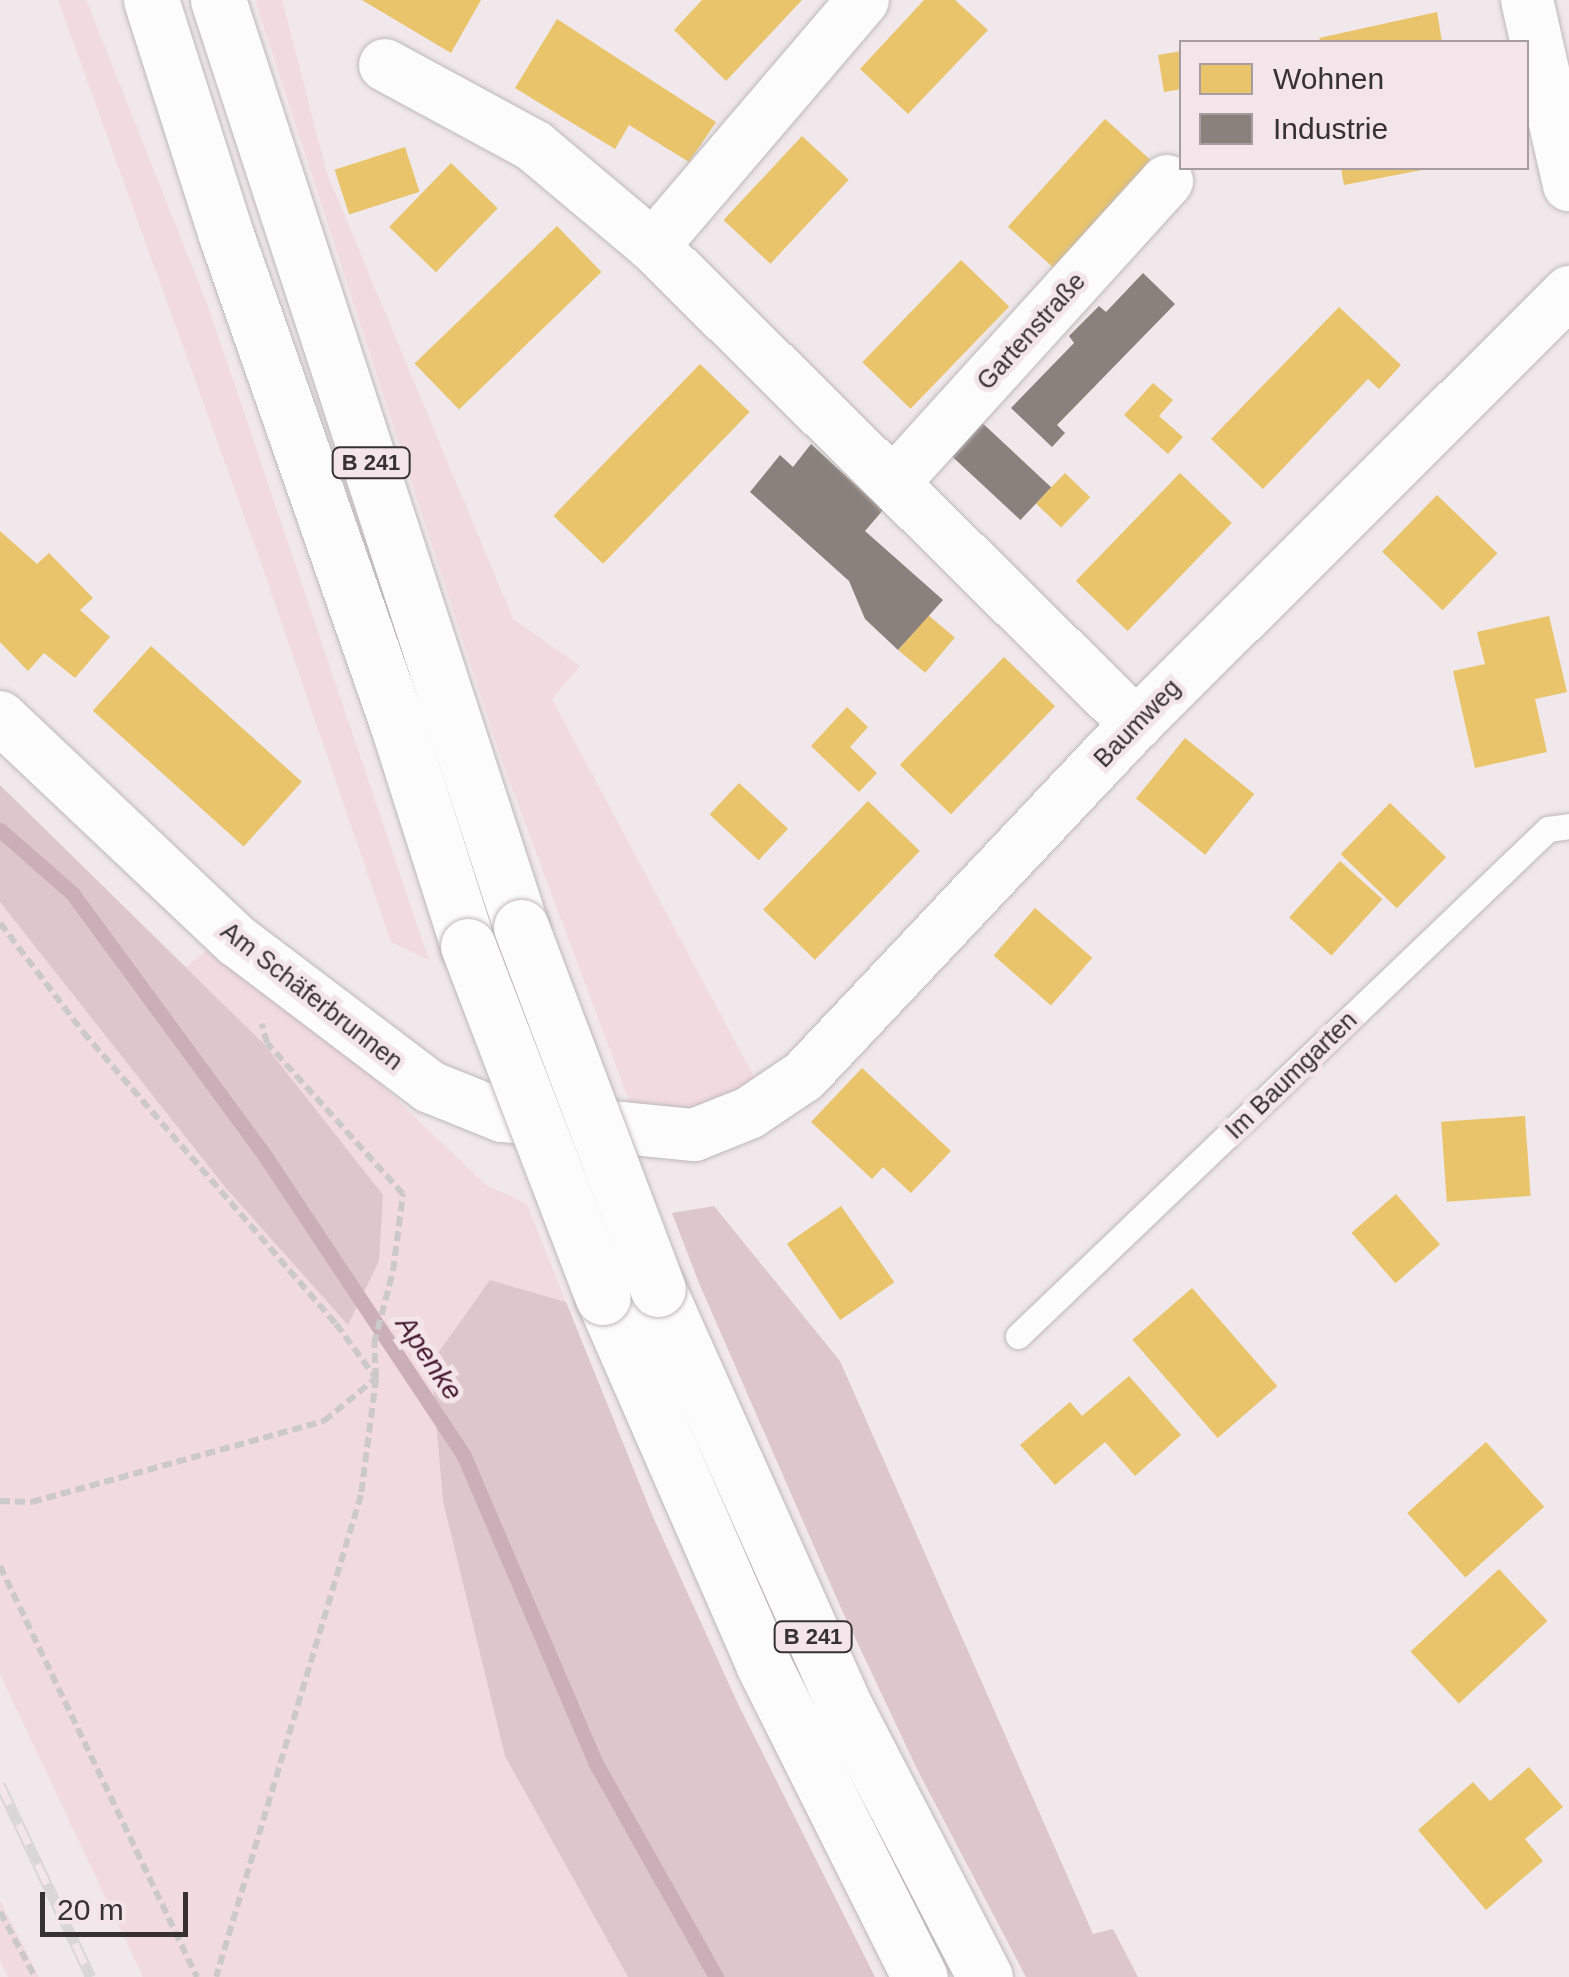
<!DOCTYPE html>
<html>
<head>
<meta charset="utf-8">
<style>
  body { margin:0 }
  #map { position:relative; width:1569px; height:1977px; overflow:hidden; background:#f0e8ea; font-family:Arial,sans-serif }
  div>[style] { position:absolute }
  .green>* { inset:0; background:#f2dae1 }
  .forest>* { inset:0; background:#dec6cd }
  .homes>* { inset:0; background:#e9c46a; transform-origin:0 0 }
  .industry>* { inset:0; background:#8a817c; transform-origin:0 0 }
  .stream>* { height:15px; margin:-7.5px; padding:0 7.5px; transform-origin:7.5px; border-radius:7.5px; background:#cbafb8 }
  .path>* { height:6px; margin-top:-3px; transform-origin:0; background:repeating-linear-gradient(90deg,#cbc9c9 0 10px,transparent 0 15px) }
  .roads { filter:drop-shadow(0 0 2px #beb8ba) drop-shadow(0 0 2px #beb8ba) }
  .service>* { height:25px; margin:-12.5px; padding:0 12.5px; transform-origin:12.5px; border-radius:12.5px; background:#fdfcfc }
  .minor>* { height:52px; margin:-26px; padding:0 26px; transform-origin:26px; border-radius:26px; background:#fdfcfc }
  .trunk>* { height:55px; margin:-27.5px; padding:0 27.5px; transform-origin:27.5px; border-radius:27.5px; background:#fdfcfc }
  .rail>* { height:11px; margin-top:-5.5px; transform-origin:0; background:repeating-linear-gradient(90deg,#f3e5e9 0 22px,#d8d6d6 0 44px); box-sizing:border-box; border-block:2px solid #d8d6d6 }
  .bridges { filter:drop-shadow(0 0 2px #beb8ba) drop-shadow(0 0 2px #beb8ba) }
  .trunk-bridge>* { height:55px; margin:-27.5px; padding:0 27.5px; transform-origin:27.5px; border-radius:27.5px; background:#fdfcfc }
  span { translate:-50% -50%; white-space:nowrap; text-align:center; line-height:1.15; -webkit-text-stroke:10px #f3e5e9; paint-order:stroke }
  .shield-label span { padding:2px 8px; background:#f3e5e9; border:2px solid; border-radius:8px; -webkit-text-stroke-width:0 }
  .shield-label { font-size:22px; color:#363133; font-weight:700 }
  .street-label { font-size:25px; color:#363133 }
  .water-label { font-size:28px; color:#48192c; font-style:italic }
  .legend { position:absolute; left:1179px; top:40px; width:350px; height:130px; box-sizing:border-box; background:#f3e5e9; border:2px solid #a79da0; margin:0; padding:12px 18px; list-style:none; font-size:30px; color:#363133 }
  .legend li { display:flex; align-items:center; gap:20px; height:50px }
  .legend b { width:50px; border:2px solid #a79da0 }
  .scale { position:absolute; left:40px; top:1892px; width:148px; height:45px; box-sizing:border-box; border:5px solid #363133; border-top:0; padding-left:12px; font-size:30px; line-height:35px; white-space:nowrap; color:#363133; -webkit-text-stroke:8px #f3e5e9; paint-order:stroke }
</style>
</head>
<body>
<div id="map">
  <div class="green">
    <div style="clip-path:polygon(58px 0,86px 0,208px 306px,429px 960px,391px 942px,259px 557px)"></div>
    <div style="clip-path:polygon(255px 0,282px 0,327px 173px,513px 619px,580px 666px,552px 699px,761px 1090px,737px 1104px,637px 1122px,503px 764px)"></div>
    <div style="clip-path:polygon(0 902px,348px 1324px,379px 1261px,264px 1044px,186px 967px,211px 947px,258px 967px,486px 1185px,527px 1204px,566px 1302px,490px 1280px,505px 1756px,628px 1977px,143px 1977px,0 1674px)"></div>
    <div style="clip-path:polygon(0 1900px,39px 1977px,8px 1977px,0 1960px)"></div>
  </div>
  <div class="forest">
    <div style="clip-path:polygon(0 785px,264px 1044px,383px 1195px,379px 1261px,348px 1325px,225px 1187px,0 902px)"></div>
    <div style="clip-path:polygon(714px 1206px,840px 1361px,1093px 1934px,1113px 1929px,1138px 1977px,1026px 1977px,918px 1771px,840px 1606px,699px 1283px,672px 1213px)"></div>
    <div style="clip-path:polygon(490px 1280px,566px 1302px,653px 1517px,738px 1704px,875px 1977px,628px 1977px,505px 1756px,443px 1501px,431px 1363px)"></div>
  </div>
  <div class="homes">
    <div style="clip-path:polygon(362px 0,481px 0,451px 53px)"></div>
    <div style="clip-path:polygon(702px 0,802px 0,726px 81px,674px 30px)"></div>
    <div style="clip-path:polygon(924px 0,955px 0,988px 30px,908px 114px,860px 69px)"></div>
    <div style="clip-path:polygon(1437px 12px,1442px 42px,1321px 42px,1319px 38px)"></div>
    <div style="clip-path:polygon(557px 19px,716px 122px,689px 162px,629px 125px,615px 149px,515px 88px)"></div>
    <div style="clip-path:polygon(1182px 51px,1182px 89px,1164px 92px,1158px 55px)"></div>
    <div style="left:1105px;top:119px;width:61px;height:145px;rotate:42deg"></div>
    <div style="left:802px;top:136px;width:64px;height:115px;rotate:43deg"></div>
    <div style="left:405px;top:147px;width:47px;height:74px;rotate:72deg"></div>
    <div style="left:451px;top:163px;width:65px;height:89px;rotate:44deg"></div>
    <div style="clip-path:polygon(1341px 168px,1427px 168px,1427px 169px,1344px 185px)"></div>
    <div style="left:557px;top:226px;width:64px;height:198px;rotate:46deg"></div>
    <div style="left:961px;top:260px;width:67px;height:142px;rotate:44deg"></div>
    <div style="clip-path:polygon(1339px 307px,1401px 365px,1379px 389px,1368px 379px,1263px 489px,1211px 439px)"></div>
    <div style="left:700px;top:364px;width:69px;height:211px;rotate:44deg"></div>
    <div style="clip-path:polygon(1153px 383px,1173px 400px,1159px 416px,1183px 437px,1168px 454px,1124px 415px)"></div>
    <div style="left:1065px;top:473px;width:35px;height:42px;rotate:44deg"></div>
    <div style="left:1180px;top:473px;width:72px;height:150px;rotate:44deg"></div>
    <div style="left:1437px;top:495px;width:84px;height:79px;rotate:44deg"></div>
    <div style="clip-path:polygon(0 531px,37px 564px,49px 553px,93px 598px,80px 610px,110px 637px,75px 678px,44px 653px,28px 671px,0 642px)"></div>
    <div style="left:928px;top:615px;width:35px;height:46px;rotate:40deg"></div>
    <div style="clip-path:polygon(1549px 616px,1567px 692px,1535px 699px,1547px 752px,1475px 768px,1453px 671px,1485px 664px,1477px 632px)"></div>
    <div style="left:151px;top:646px;width:203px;height:87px;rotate:42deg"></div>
    <div style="left:1004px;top:657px;width:71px;height:150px;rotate:44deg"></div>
    <div style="clip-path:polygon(847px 707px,868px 727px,850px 747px,877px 773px,859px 792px,811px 746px)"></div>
    <div style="left:1185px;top:738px;width:89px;height:78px;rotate:39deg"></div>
    <div style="left:739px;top:783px;width:67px;height:43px;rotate:43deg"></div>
    <div style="left:868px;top:801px;width:72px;height:151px;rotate:44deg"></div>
    <div style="left:1390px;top:803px;width:78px;height:71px;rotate:44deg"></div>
    <div style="left:1340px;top:861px;width:57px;height:76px;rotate:42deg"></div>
    <div style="left:1035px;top:908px;width:76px;height:63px;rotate:41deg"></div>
    <div style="clip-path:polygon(862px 1068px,951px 1151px,911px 1193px,883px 1167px,872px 1179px,811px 1122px)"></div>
    <div style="left:1525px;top:1116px;width:80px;height:84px;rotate:86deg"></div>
    <div style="left:1396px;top:1194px;width:67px;height:59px;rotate:49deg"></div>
    <div style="left:841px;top:1206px;width:93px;height:66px;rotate:55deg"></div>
    <div style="left:1192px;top:1288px;width:130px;height:79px;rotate:49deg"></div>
    <div style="clip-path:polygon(1129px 1376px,1181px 1435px,1135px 1476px,1105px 1442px,1055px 1485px,1020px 1445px,1070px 1402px,1082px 1416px)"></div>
    <div style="left:1486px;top:1442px;width:87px;height:106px;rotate:48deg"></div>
    <div style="left:1499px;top:1569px;width:71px;height:121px;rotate:47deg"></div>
    <div style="clip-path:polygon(1529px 1767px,1563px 1807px,1525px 1839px,1543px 1861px,1486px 1910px,1418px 1830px,1473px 1782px,1490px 1801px)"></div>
  </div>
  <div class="industry">
    <div style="clip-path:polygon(1143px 273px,1175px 304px,1057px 425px,1065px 433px,1052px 447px,1011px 408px,1074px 343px,1069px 336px,1099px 306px,1106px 312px)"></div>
    <div style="left:978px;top:419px;width:100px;height:45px;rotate:43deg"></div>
    <div style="clip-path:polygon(811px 444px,883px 510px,865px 531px,943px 600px,898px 650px,865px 619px,849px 581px,750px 492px,780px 455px,793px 467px)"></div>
  </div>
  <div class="stream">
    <div style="left:0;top:830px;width:96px;rotate:41.2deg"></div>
    <div style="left:72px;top:893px;width:326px;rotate:53.7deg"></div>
    <div style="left:265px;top:1156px;width:360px;rotate:56.4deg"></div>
    <div style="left:464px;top:1456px;width:333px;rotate:66.8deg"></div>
    <div style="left:595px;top:1762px;width:247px;rotate:60.6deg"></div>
  </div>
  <div class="path">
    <div style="left:0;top:923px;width:137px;rotate:52.7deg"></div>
    <div style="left:83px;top:1032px;width:386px;rotate:49.1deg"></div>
    <div style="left:336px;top:1324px;width:67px;rotate:53.5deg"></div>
    <div style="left:376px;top:1378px;width:118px;rotate:97.3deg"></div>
    <div style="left:361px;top:1495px;width:503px;rotate:106.74deg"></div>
    <div style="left:0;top:1501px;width:32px;rotate:2deg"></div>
    <div style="left:32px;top:1502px;width:303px;rotate:-15.5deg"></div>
    <div style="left:324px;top:1421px;width:67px;rotate:-39.6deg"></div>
    <div style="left:376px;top:1378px;width:34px;rotate:-93deg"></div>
    <div style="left:374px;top:1344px;width:75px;rotate:-75.4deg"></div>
    <div style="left:393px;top:1271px;width:78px;rotate:-82.6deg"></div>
    <div style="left:403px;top:1194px;width:203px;rotate:-132deg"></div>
    <div style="left:267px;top:1043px;width:20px;rotate:-105deg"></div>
    <div style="left:0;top:1566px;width:456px;rotate:64.4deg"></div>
    <div style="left:0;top:1912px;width:74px;rotate:61.7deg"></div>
  </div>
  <div class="roads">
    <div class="service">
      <div style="left:1018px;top:1336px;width:733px;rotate:-43.73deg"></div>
      <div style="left:1548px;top:829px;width:21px;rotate:-8deg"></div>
    </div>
    <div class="minor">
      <div style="left:1527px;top:0;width:190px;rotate:77.2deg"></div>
      <div style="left:385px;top:65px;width:170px;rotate:28.5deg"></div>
      <div style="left:534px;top:146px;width:155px;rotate:40deg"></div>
      <div style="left:653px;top:246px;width:680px;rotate:44.7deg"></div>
      <div style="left:653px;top:246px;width:323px;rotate:-49.5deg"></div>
      <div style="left:895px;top:481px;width:405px;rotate:-47.8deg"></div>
      <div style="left:0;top:717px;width:326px;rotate:43.4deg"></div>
      <div style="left:237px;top:941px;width:242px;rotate:37.1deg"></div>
      <div style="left:430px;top:1087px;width:78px;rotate:21.9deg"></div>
      <div style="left:502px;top:1116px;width:193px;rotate:5.7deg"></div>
      <div style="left:694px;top:1135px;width:59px;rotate:-21.8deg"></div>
      <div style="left:749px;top:1113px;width:66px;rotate:-33.9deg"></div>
      <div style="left:804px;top:1076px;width:484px;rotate:-46.7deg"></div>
      <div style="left:1136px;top:724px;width:612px;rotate:-44.93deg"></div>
    </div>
    <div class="trunk">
      <div style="left:151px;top:0;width:247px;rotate:72.3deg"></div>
      <div style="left:226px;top:235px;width:520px;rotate:70.69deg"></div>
      <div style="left:398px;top:726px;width:231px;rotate:72.3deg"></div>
      <div style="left:218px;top:0;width:975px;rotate:71.9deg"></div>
      <div style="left:658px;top:1289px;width:460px;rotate:65.9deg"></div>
      <div style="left:846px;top:1709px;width:302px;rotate:62.6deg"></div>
      <div style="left:603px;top:1297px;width:400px;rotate:66.4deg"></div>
      <div style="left:763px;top:1664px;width:350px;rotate:63.4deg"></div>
    </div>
  </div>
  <div class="rail">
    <div style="left:0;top:1784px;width:213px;rotate:64.8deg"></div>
  </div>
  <div class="bridges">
    <div class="trunk-bridge">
      <div style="left:521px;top:927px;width:387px;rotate:69.3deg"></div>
      <div style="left:468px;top:946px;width:376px;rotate:69deg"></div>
    </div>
  </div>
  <div class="shield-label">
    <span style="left:371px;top:463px">B 241</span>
    <span style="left:813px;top:1637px">B 241</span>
  </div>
  <div class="street-label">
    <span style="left:1031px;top:331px;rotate:-48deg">Gartenstraße</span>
    <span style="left:1137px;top:723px;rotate:-46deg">Baumweg</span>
    <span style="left:312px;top:996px;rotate:38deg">Am Schäferbrunnen</span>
    <span style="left:1291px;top:1075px;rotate:-44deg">Im Baumgarten</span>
  </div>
  <div class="water-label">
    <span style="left:429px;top:1358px;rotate:56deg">Apenke</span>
  </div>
  <ul class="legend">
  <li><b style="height:28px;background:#e9c46a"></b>Wohnen</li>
  <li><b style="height:28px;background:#8a817c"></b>Industrie</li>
  </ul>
  <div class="scale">20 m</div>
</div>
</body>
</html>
